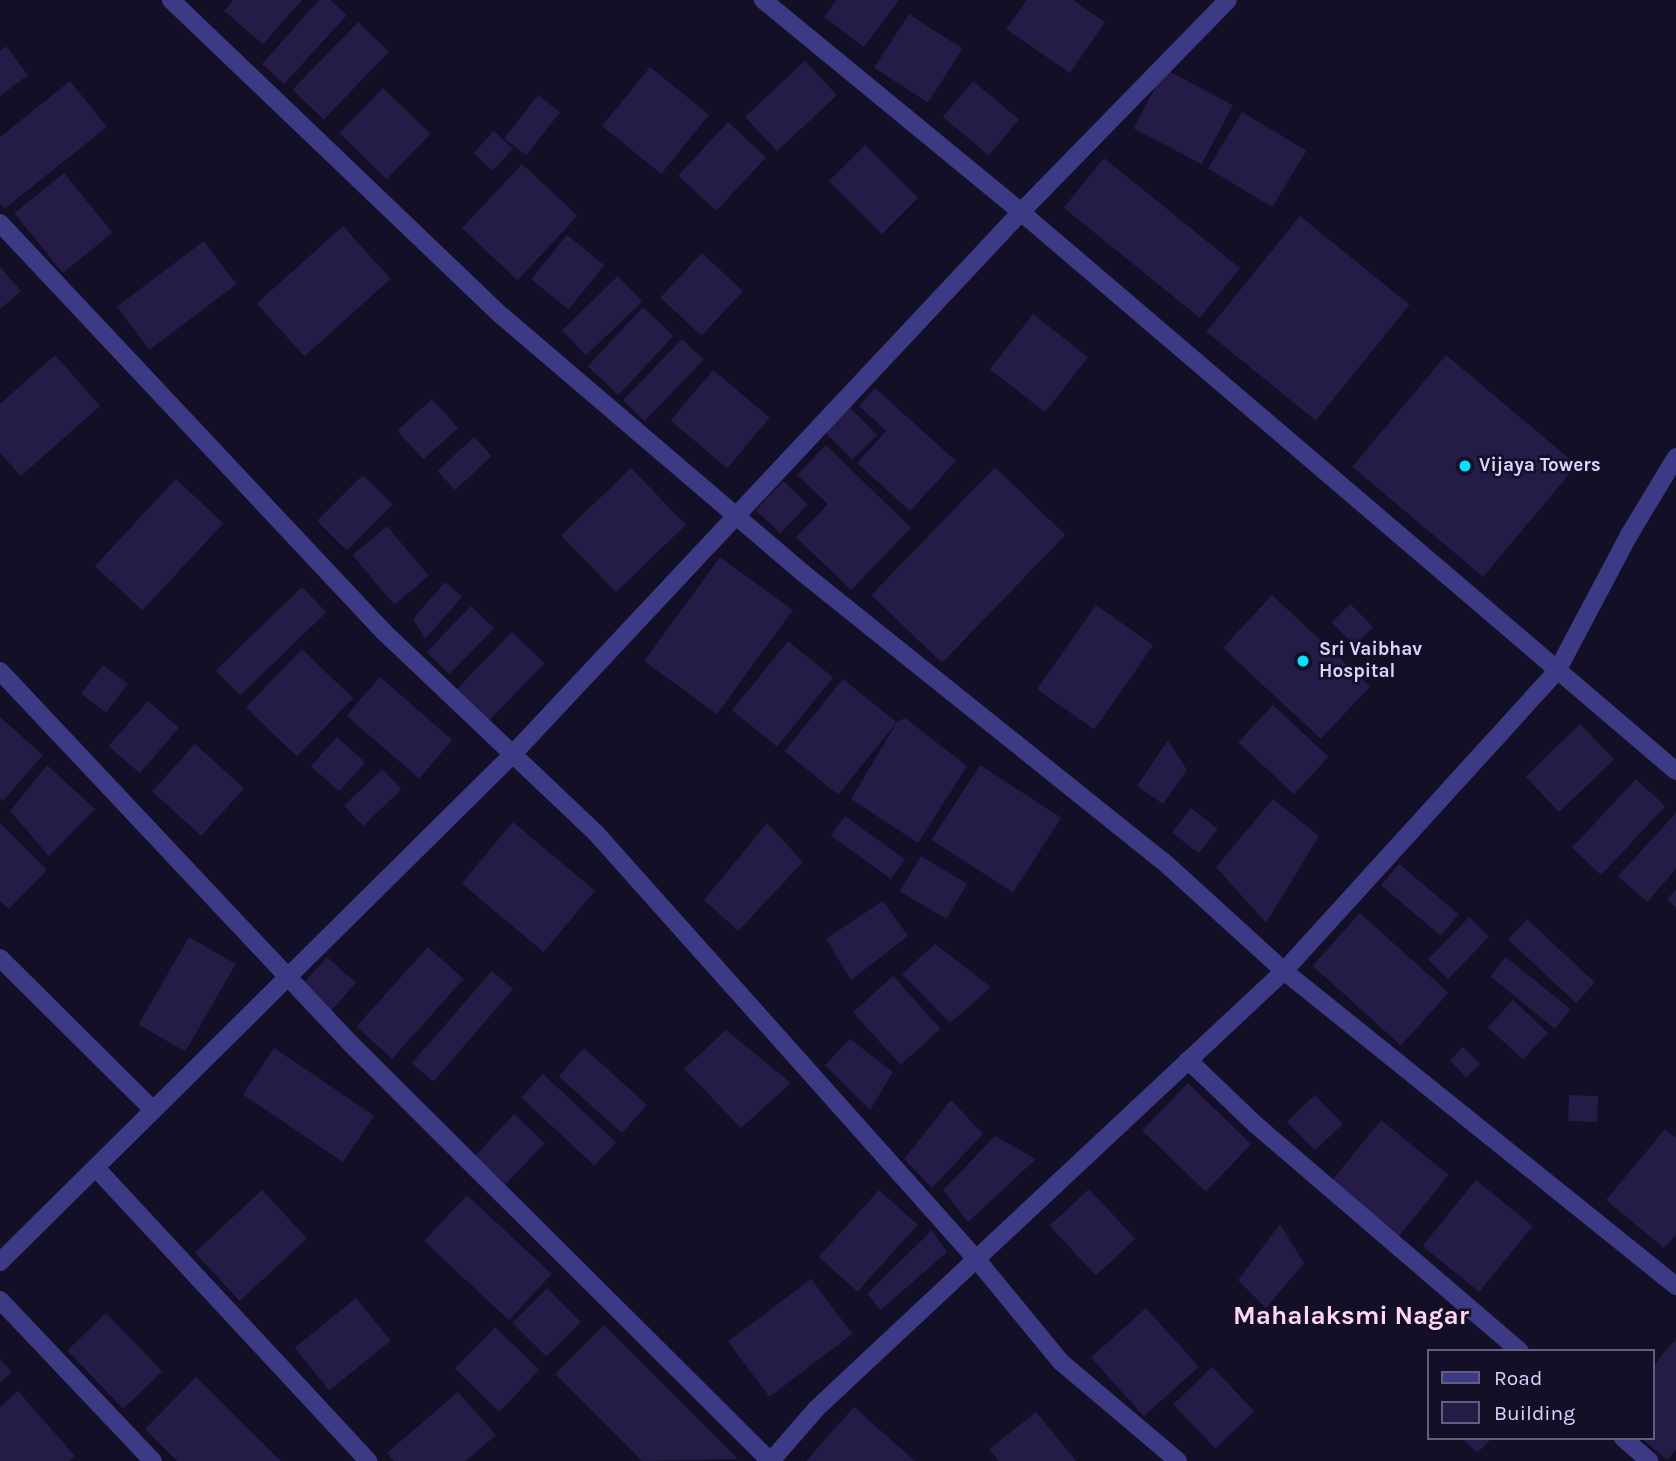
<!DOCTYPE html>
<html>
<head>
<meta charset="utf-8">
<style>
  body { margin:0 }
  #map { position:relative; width:1676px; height:1461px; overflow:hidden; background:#130f26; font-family:Karla,sans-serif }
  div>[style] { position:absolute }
  .building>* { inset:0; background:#241b47; transform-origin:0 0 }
  .minor>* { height:18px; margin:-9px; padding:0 9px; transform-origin:9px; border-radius:9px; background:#3d3a85 }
  .dots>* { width:19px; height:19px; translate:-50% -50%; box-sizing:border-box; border:4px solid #130f26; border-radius:50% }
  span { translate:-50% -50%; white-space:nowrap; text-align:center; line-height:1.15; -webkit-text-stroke:5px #130f26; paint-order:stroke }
  .poi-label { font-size:19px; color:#d9d4ff; font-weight:700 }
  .left { translate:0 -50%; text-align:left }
  .district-label { font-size:26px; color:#ffd6f0; font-weight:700 }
  .legend { position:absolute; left:1427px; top:1349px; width:228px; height:91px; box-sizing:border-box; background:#130f26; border:2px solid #625e7d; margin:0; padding:9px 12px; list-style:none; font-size:21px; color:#d9d4ff }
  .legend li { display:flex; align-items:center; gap:14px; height:35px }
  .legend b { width:35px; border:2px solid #625e7d }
</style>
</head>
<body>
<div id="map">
  <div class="building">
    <div style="clip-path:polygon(233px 0,302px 0,263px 44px,224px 11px)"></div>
    <div style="clip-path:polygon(319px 0,330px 0,347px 15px,284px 84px,262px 64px)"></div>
    <div style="clip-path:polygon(836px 0,899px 0,864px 47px,824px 17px)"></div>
    <div style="clip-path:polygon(1027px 0,1073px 0,1105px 22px,1070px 73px,1006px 29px)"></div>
    <div style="left:909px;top:14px;width:64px;height:64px;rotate:33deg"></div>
    <div style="left:358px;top:22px;width:43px;height:94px;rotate:44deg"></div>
    <div style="clip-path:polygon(6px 46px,28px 75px,0 96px,0 51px)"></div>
    <div style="left:805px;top:61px;width:47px;height:82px;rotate:47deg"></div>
    <div style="left:650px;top:67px;width:76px;height:76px;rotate:39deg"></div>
    <div style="left:1165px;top:69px;width:77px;height:67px;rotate:28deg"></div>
    <div style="clip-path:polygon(70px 81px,107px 127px,4px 209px,0 204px,0 137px)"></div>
    <div style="left:973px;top:81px;width:60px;height:47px;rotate:40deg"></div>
    <div style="left:383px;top:88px;width:66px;height:63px;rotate:44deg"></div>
    <div style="left:538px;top:95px;width:28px;height:55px;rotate:38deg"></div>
    <div style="left:1242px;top:112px;width:75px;height:66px;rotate:31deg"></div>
    <div style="left:728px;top:122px;width:52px;height:73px;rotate:43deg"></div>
    <div style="left:494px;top:131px;width:26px;height:30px;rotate:43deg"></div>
    <div style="left:865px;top:145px;width:75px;height:51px;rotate:45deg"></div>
    <div style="left:1104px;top:158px;width:175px;height:64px;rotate:39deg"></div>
    <div style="left:522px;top:164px;width:76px;height:88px;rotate:43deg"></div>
    <div style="left:64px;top:173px;width:77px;height:64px;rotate:51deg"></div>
    <div style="left:1300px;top:216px;width:141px;height:149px;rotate:39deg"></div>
    <div style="left:343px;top:226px;width:71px;height:116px;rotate:48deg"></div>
    <div style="left:567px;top:235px;width:48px;height:57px;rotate:39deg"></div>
    <div style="left:204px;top:241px;width:54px;height:109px;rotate:53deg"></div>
    <div style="left:702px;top:253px;width:56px;height:61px;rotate:43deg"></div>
    <div style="clip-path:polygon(0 267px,21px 291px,0 309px)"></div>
    <div style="left:618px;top:276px;width:35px;height:78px;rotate:46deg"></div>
    <div style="left:643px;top:307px;width:42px;height:81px;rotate:43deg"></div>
    <div style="left:1033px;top:314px;width:70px;height:70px;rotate:38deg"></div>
    <div style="left:682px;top:339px;width:30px;height:85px;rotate:44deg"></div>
    <div style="clip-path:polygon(55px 355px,100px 406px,21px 476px,0 453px,0 404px)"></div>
    <div style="left:1446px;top:355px;width:171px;height:146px;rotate:40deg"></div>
    <div style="left:713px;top:370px;width:74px;height:66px;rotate:40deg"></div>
    <div style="clip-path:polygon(875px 388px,956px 461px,910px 511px,857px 463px,886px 431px,859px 406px)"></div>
    <div style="left:432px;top:399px;width:39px;height:47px;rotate:48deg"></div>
    <div style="left:846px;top:404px;width:44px;height:35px;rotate:45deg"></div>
    <div style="left:474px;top:437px;width:26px;height:50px;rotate:47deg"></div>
    <div style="clip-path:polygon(826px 445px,911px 528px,851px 590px,796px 537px,828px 504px,797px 475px)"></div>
    <div style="left:995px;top:467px;width:98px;height:178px;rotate:44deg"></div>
    <div style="left:631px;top:468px;width:79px;height:97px;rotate:46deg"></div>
    <div style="left:363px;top:475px;width:42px;height:65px;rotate:45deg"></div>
    <div style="left:176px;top:479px;width:65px;height:119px;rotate:43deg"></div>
    <div style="left:783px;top:481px;width:34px;height:40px;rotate:43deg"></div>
    <div style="left:387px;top:526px;width:65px;height:45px;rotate:50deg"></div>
    <div style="left:720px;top:557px;width:90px;height:129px;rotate:36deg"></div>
    <div style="clip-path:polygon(445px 582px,462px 597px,425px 639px,413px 619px)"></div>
    <div style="left:302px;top:587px;width:35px;height:120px;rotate:46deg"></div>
    <div style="left:1272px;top:595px;width:134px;height:72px;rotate:43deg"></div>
    <div style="left:1350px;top:604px;width:33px;height:26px;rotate:45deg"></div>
    <div style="left:1096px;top:605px;width:70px;height:103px;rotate:35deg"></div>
    <div style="left:471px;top:606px;width:32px;height:64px;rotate:44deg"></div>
    <div style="left:512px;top:632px;width:45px;height:82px;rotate:44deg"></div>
    <div style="left:788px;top:641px;width:58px;height:89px;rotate:39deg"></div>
    <div style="left:302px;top:649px;width:71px;height:81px;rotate:44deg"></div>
    <div style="left:103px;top:665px;width:31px;height:36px;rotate:37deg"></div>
    <div style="left:380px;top:677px;width:96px;height:51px;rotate:41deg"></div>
    <div style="left:843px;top:679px;width:69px;height:93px;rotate:39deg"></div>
    <div style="left:148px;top:701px;width:41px;height:60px;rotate:41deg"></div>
    <div style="left:1273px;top:705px;width:76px;height:51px;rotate:43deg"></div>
    <div style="clip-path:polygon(0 717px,43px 755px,3px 801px,0 799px)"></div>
    <div style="clip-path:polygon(905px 718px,967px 766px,918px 843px,851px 799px,897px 722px)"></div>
    <div style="left:1580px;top:724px;width:49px;height:76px;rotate:46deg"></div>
    <div style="left:337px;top:737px;width:38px;height:39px;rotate:42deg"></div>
    <div style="clip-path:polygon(1168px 740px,1187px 770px,1163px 804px,1137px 786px)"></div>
    <div style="left:195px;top:744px;width:66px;height:64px;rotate:42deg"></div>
    <div style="clip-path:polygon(47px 765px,95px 809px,49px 856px,10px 811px)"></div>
    <div style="left:980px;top:765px;width:97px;height:89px;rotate:33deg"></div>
    <div style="left:382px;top:769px;width:28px;height:53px;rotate:46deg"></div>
    <div style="left:1636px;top:779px;width:40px;height:94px;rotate:43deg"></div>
    <div style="clip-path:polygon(1273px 799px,1319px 836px,1266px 923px,1216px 867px)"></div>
    <div style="left:1191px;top:808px;width:34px;height:31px;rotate:38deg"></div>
    <div style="clip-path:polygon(1676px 813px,1676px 869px,1647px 902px,1618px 876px)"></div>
    <div style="left:845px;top:816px;width:74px;height:24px;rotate:36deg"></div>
    <div style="left:513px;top:822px;width:107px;height:80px;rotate:40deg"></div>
    <div style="clip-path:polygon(0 823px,47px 870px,9px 909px,0 901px)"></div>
    <div style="clip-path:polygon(767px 823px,803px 862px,738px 931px,704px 900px)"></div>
    <div style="left:921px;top:856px;width:54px;height:41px;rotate:31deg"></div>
    <div style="left:1399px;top:864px;width:78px;height:28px;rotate:40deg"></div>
    <div style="clip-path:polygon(1676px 890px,1676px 908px,1667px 899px)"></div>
    <div style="clip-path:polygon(883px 901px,908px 936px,851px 980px,826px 939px)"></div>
    <div style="left:1360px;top:913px;width:119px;height:71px;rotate:42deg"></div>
    <div style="left:1469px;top:917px;width:28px;height:59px;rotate:44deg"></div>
    <div style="left:1527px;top:919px;width:93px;height:28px;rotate:43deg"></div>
    <div style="left:189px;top:937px;width:54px;height:101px;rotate:30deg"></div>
    <div style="clip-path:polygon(935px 944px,991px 987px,950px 1023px,902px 974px)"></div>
    <div style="left:428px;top:947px;width:48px;height:107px;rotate:42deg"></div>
    <div style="left:327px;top:957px;width:39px;height:37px;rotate:42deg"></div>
    <div style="left:1506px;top:957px;width:83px;height:25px;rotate:39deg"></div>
    <div style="left:492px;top:971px;width:28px;height:122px;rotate:41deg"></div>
    <div style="left:893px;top:976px;width:71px;height:54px;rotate:48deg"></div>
    <div style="left:1513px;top:1000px;width:48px;height:37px;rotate:43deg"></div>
    <div style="clip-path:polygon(726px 1030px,791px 1083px,741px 1128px,684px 1069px)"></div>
    <div style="clip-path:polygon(850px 1039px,893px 1072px,870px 1110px,825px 1065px)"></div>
    <div style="left:1463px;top:1047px;width:24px;height:19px;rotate:45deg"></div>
    <div style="left:274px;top:1048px;width:121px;height:56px;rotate:34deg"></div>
    <div style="left:584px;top:1048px;width:85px;height:38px;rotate:42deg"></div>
    <div style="left:543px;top:1074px;width:100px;height:32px;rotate:43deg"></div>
    <div style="left:1188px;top:1083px;width:88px;height:66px;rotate:44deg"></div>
    <div style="left:1315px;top:1095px;width:40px;height:39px;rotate:46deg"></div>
    <div style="left:1569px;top:1095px;width:29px;height:26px;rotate:2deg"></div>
    <div style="clip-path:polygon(951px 1100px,983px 1134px,932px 1188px,904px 1159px)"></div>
    <div style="left:514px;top:1114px;width:42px;height:57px;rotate:43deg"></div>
    <div style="left:1381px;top:1120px;width:87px;height:80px;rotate:39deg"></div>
    <div style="clip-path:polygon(1665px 1129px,1676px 1138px,1676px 1235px,1664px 1248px,1606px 1200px)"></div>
    <div style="clip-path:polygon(995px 1136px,1036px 1159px,968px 1222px,943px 1190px)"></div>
    <div style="left:1476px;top:1180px;width:73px;height:85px;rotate:39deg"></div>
    <div style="left:1089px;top:1189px;width:68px;height:54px;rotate:47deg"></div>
    <div style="left:262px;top:1190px;width:66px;height:92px;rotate:47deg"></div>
    <div style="left:879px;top:1190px;width:52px;height:90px;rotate:42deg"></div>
    <div style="left:467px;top:1195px;width:116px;height:63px;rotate:43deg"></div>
    <div style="clip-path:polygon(1280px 1224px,1304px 1263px,1266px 1308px,1238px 1280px)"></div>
    <div style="clip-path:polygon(932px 1230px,947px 1252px,881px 1310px,867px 1294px)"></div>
    <div style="left:811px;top:1279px;width:69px;height:104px;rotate:53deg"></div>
    <div style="left:547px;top:1288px;width:48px;height:49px;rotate:45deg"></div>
    <div style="left:356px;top:1298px;width:55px;height:79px;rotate:51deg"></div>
    <div style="left:1146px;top:1308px;width:79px;height:74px;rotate:48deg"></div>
    <div style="left:106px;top:1313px;width:81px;height:54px;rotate:46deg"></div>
    <div style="clip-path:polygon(604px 1325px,738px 1459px,642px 1461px,555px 1374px)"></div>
    <div style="left:495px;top:1327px;width:62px;height:58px;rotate:44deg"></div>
    <div style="clip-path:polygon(1676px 1339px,1676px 1450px,1667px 1460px,1641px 1438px,1653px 1438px,1653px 1366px)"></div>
    <div style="clip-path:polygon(0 1359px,12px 1372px,0 1383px)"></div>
    <div style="left:1212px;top:1367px;width:61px;height:54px;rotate:46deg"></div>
    <div style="clip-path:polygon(196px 1377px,281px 1461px,177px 1461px,145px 1429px)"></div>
    <div style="clip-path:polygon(18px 1391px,75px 1456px,69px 1461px,0 1461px,0 1407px)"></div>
    <div style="clip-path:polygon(458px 1392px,496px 1435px,466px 1461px,394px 1461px,387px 1453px)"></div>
    <div style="clip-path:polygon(854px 1407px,915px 1461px,806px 1461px)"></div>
    <div style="clip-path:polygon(1036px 1412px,1076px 1461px,999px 1461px,989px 1449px)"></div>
    <div style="clip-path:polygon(1462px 1438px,1492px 1438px,1477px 1453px)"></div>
  </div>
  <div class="minor">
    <div style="left:171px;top:0;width:458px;rotate:43.7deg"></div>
    <div style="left:502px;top:316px;width:396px;rotate:40.5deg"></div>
    <div style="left:803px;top:573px;width:461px;rotate:38.7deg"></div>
    <div style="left:1163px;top:861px;width:164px;rotate:42.3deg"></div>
    <div style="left:1284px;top:971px;width:503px;rotate:38.78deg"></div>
    <div style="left:763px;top:0;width:334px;rotate:39.4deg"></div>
    <div style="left:1021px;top:212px;width:861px;rotate:40.48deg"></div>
    <div style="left:0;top:223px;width:561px;rotate:46.81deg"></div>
    <div style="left:384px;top:632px;width:291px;rotate:43.5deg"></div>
    <div style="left:595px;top:832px;width:575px;rotate:48.24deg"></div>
    <div style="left:978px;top:1261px;width:131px;rotate:50.6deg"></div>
    <div style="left:1061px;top:1362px;width:153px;rotate:40.2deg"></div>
    <div style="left:0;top:671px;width:512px;rotate:46.74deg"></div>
    <div style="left:351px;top:1044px;width:591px;rotate:44.86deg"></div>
    <div style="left:0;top:958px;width:216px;rotate:44.8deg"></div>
    <div style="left:1188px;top:1060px;width:94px;rotate:43.7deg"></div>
    <div style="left:1256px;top:1125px;width:348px;rotate:40.6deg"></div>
    <div style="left:96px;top:1168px;width:400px;rotate:47.1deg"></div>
    <div style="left:0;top:1262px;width:719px;rotate:-44.72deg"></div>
    <div style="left:511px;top:756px;width:746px;rotate:-46.85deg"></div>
    <div style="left:1021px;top:212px;width:296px;rotate:-45.7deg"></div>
    <div style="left:0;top:1300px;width:222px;rotate:46.5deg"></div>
    <div style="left:1623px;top:1438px;width:35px;rotate:41deg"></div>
    <div style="left:771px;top:1461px;width:69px;rotate:-49.1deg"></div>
    <div style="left:816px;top:1409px;width:641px;rotate:-43.1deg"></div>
    <div style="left:1284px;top:971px;width:406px;rotate:-47.7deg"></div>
    <div style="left:1557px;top:671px;width:154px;rotate:-62.1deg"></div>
    <div style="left:1629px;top:535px;width:91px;rotate:-58.9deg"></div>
  </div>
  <div class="dots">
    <div style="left:1465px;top:466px;background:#00e5ff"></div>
    <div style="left:1303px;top:661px;background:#00e5ff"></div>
  </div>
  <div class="poi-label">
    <span class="left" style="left:1479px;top:466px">Vijaya Towers</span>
    <span class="left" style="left:1319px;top:661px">Sri Vaibhav<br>Hospital</span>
  </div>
  <div class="district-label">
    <span style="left:1351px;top:1316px">Mahalaksmi Nagar</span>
  </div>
  <ul class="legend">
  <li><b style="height:9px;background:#3d3a85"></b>Road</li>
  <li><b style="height:19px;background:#241b47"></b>Building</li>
  </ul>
</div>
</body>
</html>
